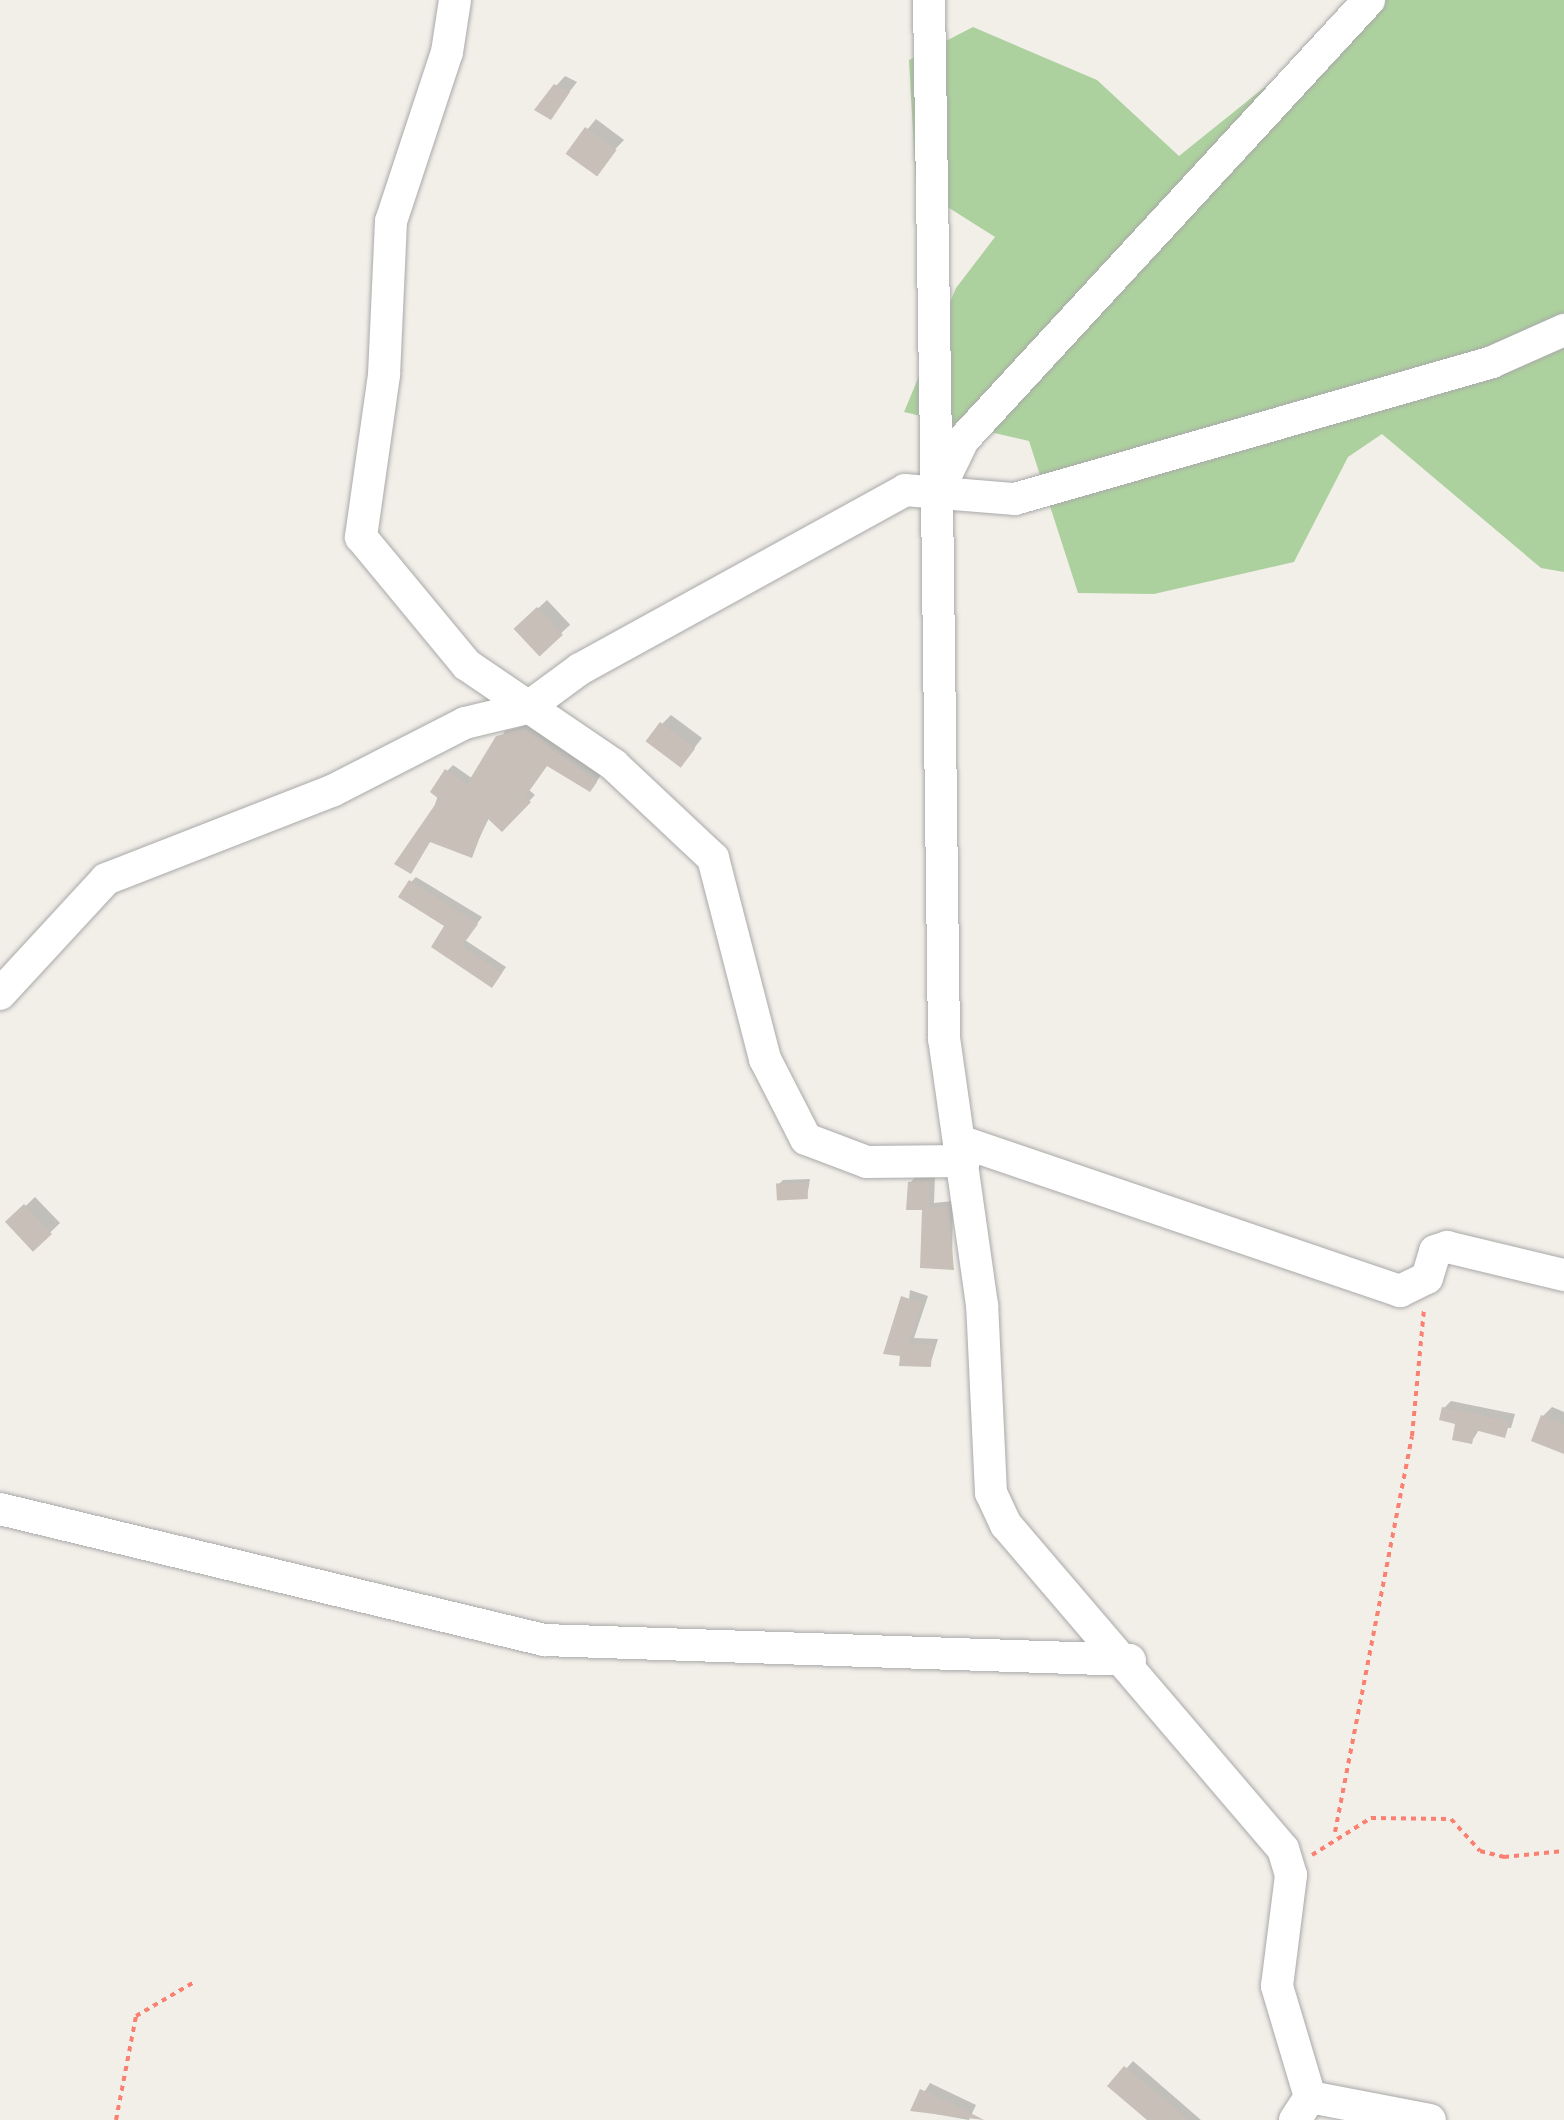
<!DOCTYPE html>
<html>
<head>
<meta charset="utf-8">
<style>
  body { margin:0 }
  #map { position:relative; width:1564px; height:2120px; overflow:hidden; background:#f2efe9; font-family:"Titillium Web",sans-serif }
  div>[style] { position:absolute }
  .forest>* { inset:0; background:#add19e }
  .shadow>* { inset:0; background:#0003; transform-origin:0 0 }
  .building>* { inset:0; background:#c7bfb8; transform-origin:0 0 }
  .path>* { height:4px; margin-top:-2px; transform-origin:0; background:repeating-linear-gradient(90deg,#fa8072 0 5px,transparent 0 10px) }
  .roads { filter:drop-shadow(0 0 2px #a9a9a9) drop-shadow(0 0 2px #a9a9a9) }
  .minor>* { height:32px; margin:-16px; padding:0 16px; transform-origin:16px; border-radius:16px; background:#fff }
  span { translate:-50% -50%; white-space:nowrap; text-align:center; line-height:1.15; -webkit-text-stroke:9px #fff; paint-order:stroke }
</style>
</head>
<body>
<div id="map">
  <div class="forest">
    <div style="clip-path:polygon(1373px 0,1564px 0,1564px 572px,1541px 568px,1382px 434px,1348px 457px,1294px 562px,1154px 594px,1078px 593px,1029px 441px,904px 412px,956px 288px,995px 237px,916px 187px,909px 60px,973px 27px,1097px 80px,1179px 156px)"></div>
  </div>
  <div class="shadow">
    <div style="clip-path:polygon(565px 76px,577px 82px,550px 117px,556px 86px)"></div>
    <div style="clip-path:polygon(596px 119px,624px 140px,593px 172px,568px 153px)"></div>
    <div style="left:547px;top:600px;width:34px;height:41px;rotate:47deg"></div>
    <div style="clip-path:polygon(671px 715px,702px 738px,689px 755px,662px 724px)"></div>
    <div style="clip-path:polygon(532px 724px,601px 775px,595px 784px,548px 763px,529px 790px,535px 795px,502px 829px,490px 816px,471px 855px,431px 840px,411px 871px,447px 771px,453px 765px,473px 779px,505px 731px)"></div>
    <div style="clip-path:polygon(416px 877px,482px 917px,465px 940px,506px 967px,497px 980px,434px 947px,447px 925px,411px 882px)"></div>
    <div style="clip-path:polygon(916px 1176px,935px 1176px,934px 1203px,953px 1201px,952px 1267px,910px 1183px)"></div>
    <div style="clip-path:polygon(810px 1179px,807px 1197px,779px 1184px,783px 1180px)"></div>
    <div style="left:35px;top:1197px;width:36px;height:36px;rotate:46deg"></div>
    <div style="clip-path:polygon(910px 1290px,928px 1296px,914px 1338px,938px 1339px,930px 1365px,902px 1364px)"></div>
    <div style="clip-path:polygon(1451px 1401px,1515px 1414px,1511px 1428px,1480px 1428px,1472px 1441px,1444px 1408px)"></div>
    <div style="clip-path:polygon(1552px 1407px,1564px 1412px,1564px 1451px,1543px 1416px)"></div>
    <div style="clip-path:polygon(1133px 2061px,1201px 2120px,1148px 2120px,1111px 2086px)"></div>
    <div style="clip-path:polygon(930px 2083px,976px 2105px,969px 2120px,913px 2110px)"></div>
  </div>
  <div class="building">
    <div style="clip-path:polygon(554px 84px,570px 92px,551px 120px,534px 110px)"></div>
    <div style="left:585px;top:127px;width:39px;height:33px;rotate:36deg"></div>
    <div style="left:537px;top:607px;width:38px;height:32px;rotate:47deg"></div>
    <div style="left:660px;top:722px;width:44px;height:24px;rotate:37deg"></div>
    <div style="clip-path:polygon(525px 729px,597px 782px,590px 792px,547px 766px,525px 797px,531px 802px,502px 832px,487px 818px,472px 858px,430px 842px,411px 874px,394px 864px,439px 799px,430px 792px,445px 769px,467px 784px,496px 736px)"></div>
    <div style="clip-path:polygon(409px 880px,478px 924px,462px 946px,502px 973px,492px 988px,431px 947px,444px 926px,398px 897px)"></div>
    <div style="clip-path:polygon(930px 1181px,929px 1208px,948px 1206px,954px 1270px,920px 1268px,922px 1210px,906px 1210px,908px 1182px)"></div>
    <div style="left:807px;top:1182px;width:17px;height:31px;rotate:87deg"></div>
    <div style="left:24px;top:1204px;width:41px;height:26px;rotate:47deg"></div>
    <div style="clip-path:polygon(901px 1296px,922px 1303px,909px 1344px,932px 1345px,931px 1367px,899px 1366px,900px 1356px,883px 1354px)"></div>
    <div style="clip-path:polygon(1442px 1407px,1510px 1421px,1505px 1438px,1475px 1430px,1472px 1444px,1452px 1440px,1455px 1424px,1439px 1420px)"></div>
    <div style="clip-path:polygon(1541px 1415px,1564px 1424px,1564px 1454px,1531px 1441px)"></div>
    <div style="clip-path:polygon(1124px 2066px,1189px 2120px,1147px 2120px,1107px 2086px)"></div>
    <div style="clip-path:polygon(920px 2089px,947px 2101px,984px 2120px,910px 2111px)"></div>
  </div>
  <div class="path">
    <div style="left:1335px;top:1832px;width:403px;rotate:-79deg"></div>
    <div style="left:1412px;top:1436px;width:127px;rotate:-84.6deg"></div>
    <div style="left:1312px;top:1855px;width:70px;rotate:-32.1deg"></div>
    <div style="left:1371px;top:1818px;width:80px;rotate:0.7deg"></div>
    <div style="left:1451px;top:1819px;width:43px;rotate:47.8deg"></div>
    <div style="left:1480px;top:1851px;width:25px;rotate:14deg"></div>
    <div style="left:1504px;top:1857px;width:60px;rotate:-5.7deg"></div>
    <div style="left:116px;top:2120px;width:106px;rotate:-79.1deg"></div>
    <div style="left:136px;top:2016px;width:69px;rotate:-30.3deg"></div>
  </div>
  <div class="roads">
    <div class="minor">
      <div style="left:455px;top:0;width:53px;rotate:98.7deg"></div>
      <div style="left:447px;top:52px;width:178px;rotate:108.3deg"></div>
      <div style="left:391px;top:221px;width:154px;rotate:92.6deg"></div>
      <div style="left:384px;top:375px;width:164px;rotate:98.1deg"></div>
      <div style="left:361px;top:537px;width:166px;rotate:50.4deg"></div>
      <div style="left:467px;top:665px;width:178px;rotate:34.2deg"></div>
      <div style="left:614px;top:765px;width:136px;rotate:43.2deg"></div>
      <div style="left:713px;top:858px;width:208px;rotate:75.5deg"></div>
      <div style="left:765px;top:1059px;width:90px;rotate:62.9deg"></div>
      <div style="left:806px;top:1139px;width:65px;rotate:20.7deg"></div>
      <div style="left:867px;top:1162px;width:97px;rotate:-0.6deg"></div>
      <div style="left:929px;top:0;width:485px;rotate:89.1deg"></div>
      <div style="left:0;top:994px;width:156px;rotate:-47.3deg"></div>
      <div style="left:106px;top:879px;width:243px;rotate:-21.3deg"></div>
      <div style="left:332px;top:791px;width:149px;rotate:-27.1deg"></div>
      <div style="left:465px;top:723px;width:64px;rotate:-13.6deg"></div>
      <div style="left:527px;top:708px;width:66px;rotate:-36.3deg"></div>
      <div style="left:580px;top:669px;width:371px;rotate:-28.8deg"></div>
      <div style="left:905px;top:490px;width:110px;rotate:4.7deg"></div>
      <div style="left:1015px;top:499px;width:496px;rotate:-16deg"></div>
      <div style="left:1492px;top:362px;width:79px;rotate:-24deg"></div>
      <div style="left:962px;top:1142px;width:463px;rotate:18.8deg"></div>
      <div style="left:1400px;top:1291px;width:30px;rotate:-26deg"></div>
      <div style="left:1427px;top:1278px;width:28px;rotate:-73deg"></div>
      <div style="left:1435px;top:1251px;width:13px;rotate:-18deg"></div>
      <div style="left:1447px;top:1247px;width:120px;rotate:13.5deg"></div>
      <div style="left:0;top:1509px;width:560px;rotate:13.54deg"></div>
      <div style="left:544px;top:1640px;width:586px;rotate:1.95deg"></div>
      <div style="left:1310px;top:2097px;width:122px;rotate:10.9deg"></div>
      <div style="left:1295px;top:2120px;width:27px;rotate:-57deg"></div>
      <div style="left:1310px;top:2097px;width:116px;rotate:-106.6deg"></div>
      <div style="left:1277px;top:1986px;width:112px;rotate:-82.8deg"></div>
      <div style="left:1291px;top:1875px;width:27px;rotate:-107deg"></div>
      <div style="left:1283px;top:1849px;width:426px;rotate:-130.5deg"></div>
      <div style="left:1006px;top:1525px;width:35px;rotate:-115deg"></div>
      <div style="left:991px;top:1493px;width:188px;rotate:-92.7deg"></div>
      <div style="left:982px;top:1305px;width:269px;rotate:-98.1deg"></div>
      <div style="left:944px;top:1039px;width:545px;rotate:-90.74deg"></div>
      <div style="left:937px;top:494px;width:60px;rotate:-64.3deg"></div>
      <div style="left:963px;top:440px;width:599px;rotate:-47.3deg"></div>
    </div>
  </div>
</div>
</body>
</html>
